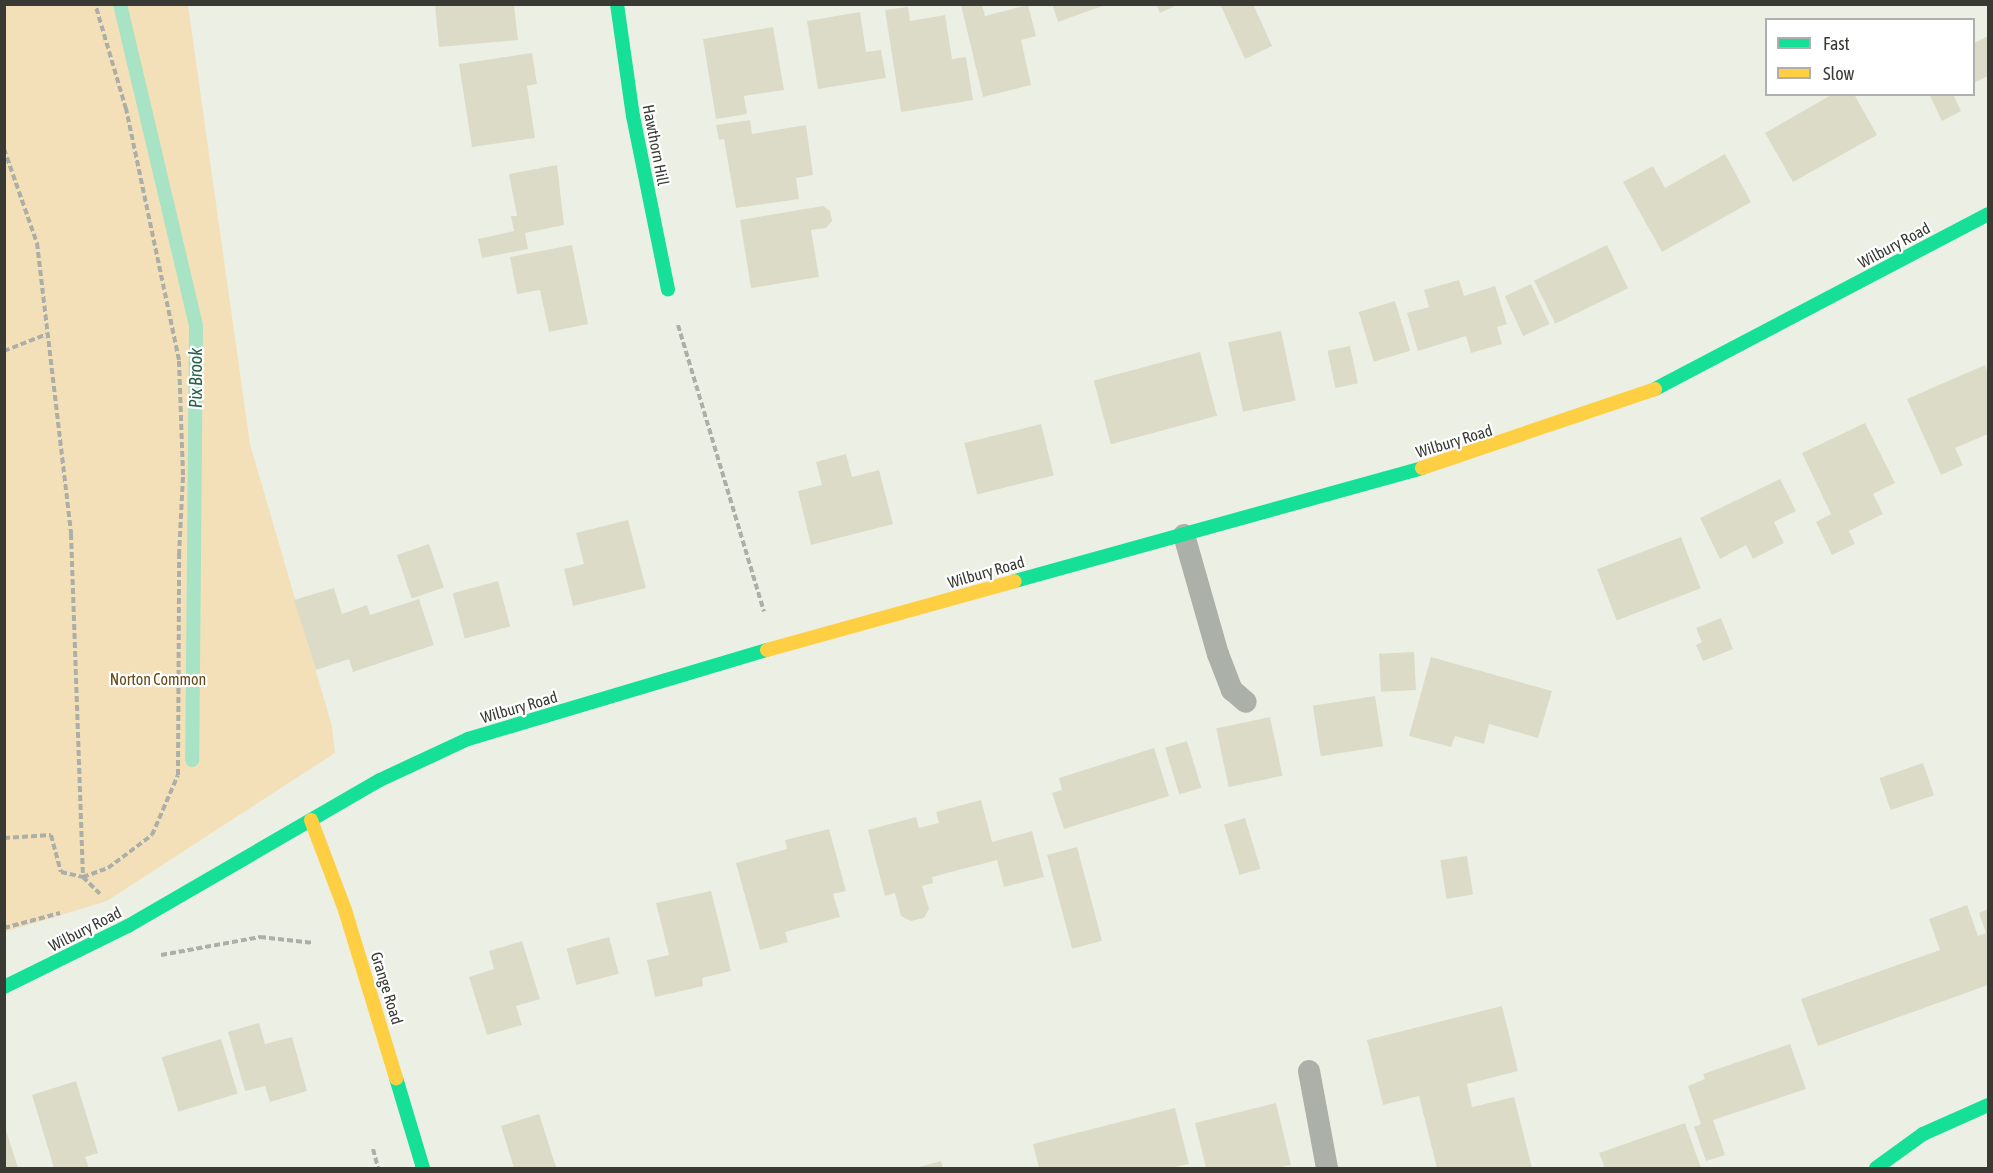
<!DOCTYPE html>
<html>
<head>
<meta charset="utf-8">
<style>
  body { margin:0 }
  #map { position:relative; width:1993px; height:1173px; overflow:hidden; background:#ecf0e4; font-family:"Asap Condensed",sans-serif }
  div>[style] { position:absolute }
  .green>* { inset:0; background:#f4e0b8 }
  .stream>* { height:14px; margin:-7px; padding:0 7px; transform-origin:7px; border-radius:7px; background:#a7e3c4 }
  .building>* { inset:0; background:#dcdbc7; transform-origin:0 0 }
  .path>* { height:4px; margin-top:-2px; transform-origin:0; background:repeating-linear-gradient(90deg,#abafa7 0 6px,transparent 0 9px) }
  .lane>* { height:22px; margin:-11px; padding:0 11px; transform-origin:11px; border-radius:11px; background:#abb1a8 }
  .fast>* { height:14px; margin:-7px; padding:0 7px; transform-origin:7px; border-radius:7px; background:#16e098 }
  .slow>* { height:14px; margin:-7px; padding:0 7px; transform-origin:7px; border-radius:7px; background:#ffcf43 }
  span { translate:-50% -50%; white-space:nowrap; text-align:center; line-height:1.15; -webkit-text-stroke:4.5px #fff; paint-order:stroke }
  .street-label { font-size:16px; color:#383a33 }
  .park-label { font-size:16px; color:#674a17 }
  .water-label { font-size:18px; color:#236249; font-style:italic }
  .frame { position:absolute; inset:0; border:6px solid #383a33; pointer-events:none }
  .legend { position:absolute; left:1765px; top:18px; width:210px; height:78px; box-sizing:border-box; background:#fff; border:2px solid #afb0ad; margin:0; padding:8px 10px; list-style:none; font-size:18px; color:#383a33 }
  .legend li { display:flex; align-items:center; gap:12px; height:30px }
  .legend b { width:30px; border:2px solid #afb0ad }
</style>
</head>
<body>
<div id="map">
  <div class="green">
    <div style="clip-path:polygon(4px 5px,188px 5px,250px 444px,332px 726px,335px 753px,107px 901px,5px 932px)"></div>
  </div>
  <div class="stream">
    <div style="left:120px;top:4px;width:331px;rotate:76.7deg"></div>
    <div style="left:196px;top:326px;width:434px;rotate:90.5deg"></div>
  </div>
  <div class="building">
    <div style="clip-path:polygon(1052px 4px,1105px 4px,1105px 5px,1058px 22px)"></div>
    <div style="clip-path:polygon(1156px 4px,1179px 4px,1160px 13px)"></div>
    <div style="clip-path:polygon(1220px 4px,1253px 4px,1272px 46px,1245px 59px)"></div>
    <div style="clip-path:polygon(435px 5px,514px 5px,518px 40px,439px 47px)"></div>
    <div style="clip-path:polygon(961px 5px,982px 5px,985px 16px,1028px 5px,1036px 36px,1021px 40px,1031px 85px,983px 97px)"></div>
    <div style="clip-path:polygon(908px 7px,910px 21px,945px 15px,952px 59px,966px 57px,973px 100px,901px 112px,885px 10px)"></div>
    <div style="clip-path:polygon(860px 12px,866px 52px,881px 50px,886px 78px,818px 89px,807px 21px)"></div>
    <div style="clip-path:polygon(773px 27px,784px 90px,744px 96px,747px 114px,716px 119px,703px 39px)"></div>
    <div style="clip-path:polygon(1988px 36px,1988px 76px,1974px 83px,1974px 43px)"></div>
    <div style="clip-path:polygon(532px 53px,537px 84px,527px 86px,535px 138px,472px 147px,459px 64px)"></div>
    <div style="clip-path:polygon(1833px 94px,1854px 94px,1877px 135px,1793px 182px,1765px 133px)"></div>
    <div style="clip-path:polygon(1929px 94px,1953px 94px,1961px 111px,1942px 121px)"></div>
    <div style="clip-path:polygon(750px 120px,752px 134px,806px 125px,813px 175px,796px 178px,799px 199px,736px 208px,724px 139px,719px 140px,716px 125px)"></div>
    <div style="clip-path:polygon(1725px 154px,1751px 202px,1662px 252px,1623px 182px,1653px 166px,1665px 188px)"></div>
    <div style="clip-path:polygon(557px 165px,564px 225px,525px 233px,528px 249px,482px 258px,478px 239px,514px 231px,511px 216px,517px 216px,509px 174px)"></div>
    <div style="clip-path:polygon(823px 206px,830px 211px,832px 221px,826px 228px,811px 230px,819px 277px,751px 288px,740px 220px)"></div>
    <div style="clip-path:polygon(572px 245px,588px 324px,549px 332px,540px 290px,517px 294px,510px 257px)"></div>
    <div style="left:1607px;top:245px;width:48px;height:81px;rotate:64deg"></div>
    <div style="clip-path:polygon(1459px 280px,1464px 296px,1495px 286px,1507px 324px,1497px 327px,1502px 344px,1471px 353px,1466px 336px,1418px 351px,1407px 313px,1429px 307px,1424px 290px)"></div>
    <div style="left:1531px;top:284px;width:44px;height:29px;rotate:65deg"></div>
    <div style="left:1395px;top:301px;width:52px;height:38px;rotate:73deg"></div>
    <div style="left:1281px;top:331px;width:71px;height:54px;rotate:78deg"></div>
    <div style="left:1350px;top:346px;width:38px;height:23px;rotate:78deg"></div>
    <div style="left:1200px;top:352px;width:66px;height:110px;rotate:75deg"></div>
    <div style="clip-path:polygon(1985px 365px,1988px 373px,1988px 434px,1955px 448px,1963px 465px,1941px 475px,1907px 399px)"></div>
    <div style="clip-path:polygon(1865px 423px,1895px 483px,1873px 494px,1883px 514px,1849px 531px,1855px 544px,1832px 555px,1816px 522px,1831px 514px,1802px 453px)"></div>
    <div style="left:1041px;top:424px;width:53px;height:79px;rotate:76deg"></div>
    <div style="clip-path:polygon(846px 454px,852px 477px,879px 470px,893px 524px,811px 545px,798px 491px,822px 485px,816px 462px)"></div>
    <div style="clip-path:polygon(1780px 479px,1796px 511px,1774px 522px,1784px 543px,1753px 559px,1746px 545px,1720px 559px,1700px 518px)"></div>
    <div style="clip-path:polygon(628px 520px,646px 588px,573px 606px,564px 569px,584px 564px,576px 533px)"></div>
    <div style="left:1681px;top:537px;width:55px;height:90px;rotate:69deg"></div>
    <div style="left:429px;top:544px;width:46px;height:34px;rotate:71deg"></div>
    <div style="left:498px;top:581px;width:47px;height:47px;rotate:75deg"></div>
    <div style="clip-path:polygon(334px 588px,342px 614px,367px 605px,370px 615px,419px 599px,434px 645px,353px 672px,349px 659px,316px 670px,294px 600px)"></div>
    <div style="clip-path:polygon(1721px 618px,1733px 649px,1703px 661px,1696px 645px,1702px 642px,1696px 628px)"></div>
    <div style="left:1414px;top:652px;width:38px;height:35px;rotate:87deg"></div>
    <div style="clip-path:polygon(1431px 657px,1552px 691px,1538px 738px,1489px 724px,1484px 744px,1455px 736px,1451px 747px,1409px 736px)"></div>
    <div style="left:1375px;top:696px;width:51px;height:63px;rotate:81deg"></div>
    <div style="left:1270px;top:717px;width:60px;height:55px;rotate:78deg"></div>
    <div style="left:1187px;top:741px;width:49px;height:23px;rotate:73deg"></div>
    <div style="clip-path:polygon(1154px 748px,1169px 796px,1064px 829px,1052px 793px,1062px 790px,1059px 778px)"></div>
    <div style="left:1923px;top:763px;width:34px;height:46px;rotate:71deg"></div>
    <div style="clip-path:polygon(981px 800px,992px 842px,1032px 831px,1044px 877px,1004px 887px,997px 860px,932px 877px,933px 883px,922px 886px,929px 909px,924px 918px,911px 921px,901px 916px,895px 893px,885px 896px,868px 830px,916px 817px,919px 828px,939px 823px,936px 812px)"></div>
    <div style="left:1245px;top:818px;width:53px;height:22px;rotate:73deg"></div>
    <div style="clip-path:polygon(829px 829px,846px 891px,833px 894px,840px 917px,785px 932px,788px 942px,760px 950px,736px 863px,787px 849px,785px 840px)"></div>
    <div style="left:1077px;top:847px;width:97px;height:31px;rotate:75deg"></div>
    <div style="left:1467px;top:856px;width:39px;height:27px;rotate:81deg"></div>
    <div style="clip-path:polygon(711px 891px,731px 971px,702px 978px,703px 986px,655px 997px,647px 960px,669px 955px,656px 903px)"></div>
    <div style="clip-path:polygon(1967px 905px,1978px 936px,1986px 933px,1979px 913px,1988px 909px,1988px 985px,1818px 1046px,1801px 999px,1940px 950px,1929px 919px)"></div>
    <div style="left:609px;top:937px;width:38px;height:44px;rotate:75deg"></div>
    <div style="clip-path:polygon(522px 941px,540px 999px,516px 1006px,522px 1025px,487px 1035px,469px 977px,494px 969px,489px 951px)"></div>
    <div style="clip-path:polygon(1502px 1006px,1518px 1071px,1467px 1084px,1472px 1107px,1514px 1097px,1532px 1168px,1437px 1168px,1419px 1096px,1383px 1105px,1367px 1040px)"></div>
    <div style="clip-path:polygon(259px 1023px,265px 1044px,292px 1037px,307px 1091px,270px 1102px,265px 1086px,245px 1091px,228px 1032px)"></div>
    <div style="left:221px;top:1039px;width:57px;height:62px;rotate:73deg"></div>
    <div style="clip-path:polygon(1790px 1044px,1806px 1089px,1713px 1120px,1725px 1155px,1706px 1161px,1694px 1127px,1701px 1124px,1688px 1086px,1705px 1079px,1703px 1074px)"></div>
    <div style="clip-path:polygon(76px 1081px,98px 1153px,85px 1157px,89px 1168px,54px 1168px,32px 1095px)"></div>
    <div style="clip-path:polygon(1276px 1103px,1291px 1165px,1276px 1168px,1206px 1168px,1195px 1123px)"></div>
    <div style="clip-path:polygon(1175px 1108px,1189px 1164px,1169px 1168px,1039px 1168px,1033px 1144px)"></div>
    <div style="clip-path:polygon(539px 1114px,556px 1167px,514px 1168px,501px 1126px)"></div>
    <div style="clip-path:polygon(1685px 1123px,1701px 1168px,1605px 1168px,1599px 1153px)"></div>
    <div style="clip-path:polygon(4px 1127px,5px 1127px,18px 1168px,4px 1168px)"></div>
    <div style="clip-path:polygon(941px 1161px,943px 1168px,915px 1168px)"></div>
  </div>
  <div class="path">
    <div style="left:4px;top:149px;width:100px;rotate:70.7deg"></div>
    <div style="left:37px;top:243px;width:293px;rotate:83.3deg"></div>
    <div style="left:71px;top:534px;width:343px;rotate:88deg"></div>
    <div style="left:83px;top:877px;width:25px;rotate:45deg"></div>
    <div style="left:678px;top:325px;width:299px;rotate:73.3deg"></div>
    <div style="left:4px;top:351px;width:46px;rotate:-21.6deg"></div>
    <div style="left:4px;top:838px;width:47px;rotate:-3.7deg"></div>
    <div style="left:51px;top:835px;width:38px;rotate:75deg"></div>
    <div style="left:61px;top:872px;width:23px;rotate:13deg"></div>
    <div style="left:83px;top:877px;width:27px;rotate:-20deg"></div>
    <div style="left:108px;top:868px;width:55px;rotate:-36.9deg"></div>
    <div style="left:152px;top:835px;width:65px;rotate:-66.6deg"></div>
    <div style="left:178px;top:775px;width:220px;rotate:-89.7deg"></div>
    <div style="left:179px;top:555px;width:80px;rotate:-87.1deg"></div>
    <div style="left:183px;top:475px;width:115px;rotate:-92deg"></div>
    <div style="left:179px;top:360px;width:257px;rotate:-101.9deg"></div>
    <div style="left:126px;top:109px;width:109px;rotate:-106.4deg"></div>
    <div style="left:4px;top:928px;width:58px;rotate:-15deg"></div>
    <div style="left:161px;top:955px;width:101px;rotate:-10.3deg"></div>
    <div style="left:260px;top:937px;width:54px;rotate:6.3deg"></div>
    <div style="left:373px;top:1149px;width:20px;rotate:75deg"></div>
  </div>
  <div class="lane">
    <div style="left:1184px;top:535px;width:124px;rotate:74.1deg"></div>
    <div style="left:1218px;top:654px;width:39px;rotate:69deg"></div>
    <div style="left:1232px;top:690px;width:18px;rotate:41deg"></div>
    <div style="left:1309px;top:1071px;width:99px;rotate:79.5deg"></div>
  </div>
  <div class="fast">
    <div style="left:617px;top:4px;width:113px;rotate:81.9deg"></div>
    <div style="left:633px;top:116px;width:177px;rotate:78.6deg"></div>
    <div style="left:1655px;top:389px;width:376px;rotate:-27.7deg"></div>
    <div style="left:1015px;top:581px;width:422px;rotate:-15.5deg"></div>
    <div style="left:4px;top:987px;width:138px;rotate:-26.2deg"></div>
    <div style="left:128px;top:926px;width:291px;rotate:-30.1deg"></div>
    <div style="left:380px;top:780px;width:97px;rotate:-25deg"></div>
    <div style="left:468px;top:739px;width:312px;rotate:-16.6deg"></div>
    <div style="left:396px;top:1078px;width:94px;rotate:73.3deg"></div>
    <div style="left:1876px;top:1168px;width:58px;rotate:-35.9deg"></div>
    <div style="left:1923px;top:1134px;width:71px;rotate:-24deg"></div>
  </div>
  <div class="slow">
    <div style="left:1422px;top:468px;width:246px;rotate:-18.7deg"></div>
    <div style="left:767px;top:650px;width:257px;rotate:-15.5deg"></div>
    <div style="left:311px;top:820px;width:96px;rotate:69.3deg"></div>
    <div style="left:345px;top:910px;width:176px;rotate:73.1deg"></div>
  </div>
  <div class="street-label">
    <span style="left:656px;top:145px;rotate:79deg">Hawthorn Hill</span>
    <span style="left:1894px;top:245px;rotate:-28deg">Wilbury Road</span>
    <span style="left:1454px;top:441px;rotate:-17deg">Wilbury Road</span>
    <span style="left:986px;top:572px;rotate:-16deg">Wilbury Road</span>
    <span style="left:519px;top:707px;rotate:-16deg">Wilbury Road</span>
    <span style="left:85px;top:929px;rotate:-27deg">Wilbury Road</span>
    <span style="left:387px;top:988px;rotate:73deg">Grange Road</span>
  </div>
  <div class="park-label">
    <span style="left:158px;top:679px">Norton Common</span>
  </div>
  <div class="water-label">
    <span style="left:196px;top:378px;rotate:-90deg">Pix Brook</span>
  </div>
  <div class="frame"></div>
  <ul class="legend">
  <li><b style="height:8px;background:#16e098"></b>Fast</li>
  <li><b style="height:8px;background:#ffcf43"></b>Slow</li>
  </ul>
</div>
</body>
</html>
